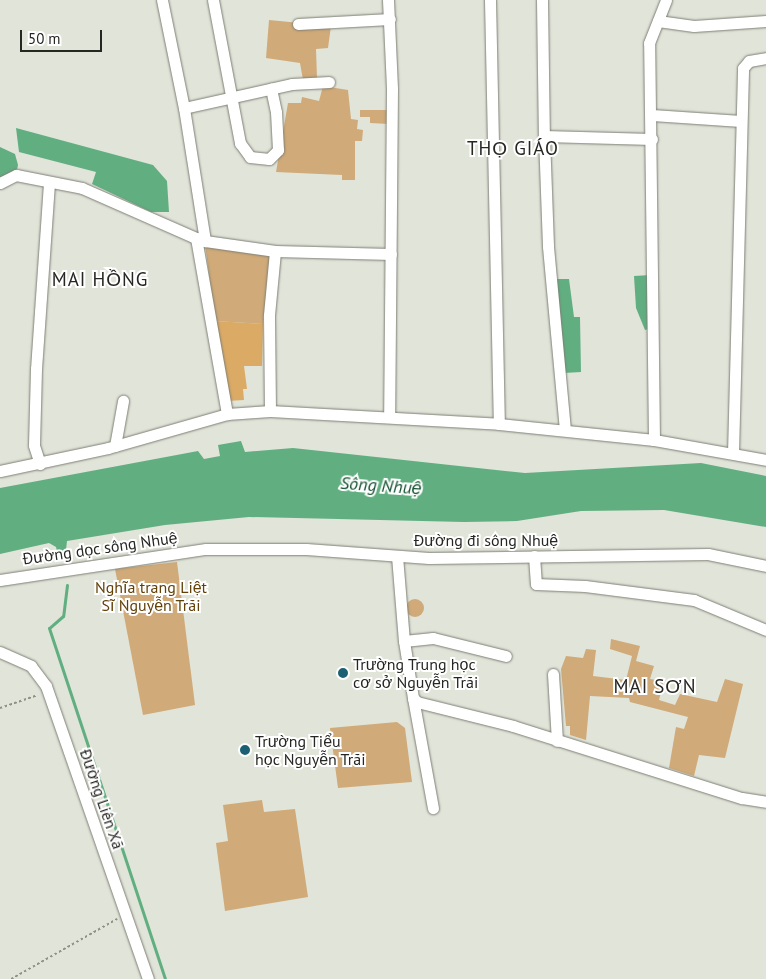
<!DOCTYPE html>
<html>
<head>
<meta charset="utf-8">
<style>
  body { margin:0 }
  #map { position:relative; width:766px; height:979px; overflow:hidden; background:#e1e4d8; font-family:"PT Sans",sans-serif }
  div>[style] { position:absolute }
  .green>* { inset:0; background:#d0aa78 }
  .round { border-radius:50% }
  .forest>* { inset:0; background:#dbaa65 }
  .water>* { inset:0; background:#61af81 }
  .stream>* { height:3px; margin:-1.5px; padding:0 1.5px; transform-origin:1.5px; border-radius:1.5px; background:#61af81 }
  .path>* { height:2px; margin-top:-1px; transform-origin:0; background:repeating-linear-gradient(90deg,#8f9189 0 2.5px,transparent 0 5px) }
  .roads { filter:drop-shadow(0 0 1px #7d7f75) drop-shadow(0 0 1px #7d7f75) }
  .minor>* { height:11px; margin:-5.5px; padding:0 5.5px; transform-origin:5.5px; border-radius:5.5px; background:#fff }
  .dots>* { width:14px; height:14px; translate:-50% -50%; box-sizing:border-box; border:2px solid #fff; border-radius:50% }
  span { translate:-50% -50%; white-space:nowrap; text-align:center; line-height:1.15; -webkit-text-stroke:4px #fff; paint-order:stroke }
  .street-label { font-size:16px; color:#262723 }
  .park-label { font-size:16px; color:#624109 }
  .poi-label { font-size:16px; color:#262723 }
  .left { translate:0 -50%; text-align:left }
  .water-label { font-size:18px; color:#135031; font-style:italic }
  .quarter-label { font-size:19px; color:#262723; letter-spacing:1px }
  .scale { position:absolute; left:20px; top:30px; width:82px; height:22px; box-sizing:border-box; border:2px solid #262723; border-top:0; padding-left:6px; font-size:15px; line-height:18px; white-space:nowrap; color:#262723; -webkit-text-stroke:4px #fff; paint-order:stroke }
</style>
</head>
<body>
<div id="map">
  <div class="green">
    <div style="clip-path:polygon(269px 20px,331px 26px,328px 48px,316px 49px,317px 78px,303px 80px,300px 63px,266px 58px)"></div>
    <div style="clip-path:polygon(323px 86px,348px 90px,351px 119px,358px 120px,357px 129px,363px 130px,362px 141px,355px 141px,355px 180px,342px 180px,342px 175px,276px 172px,288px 103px,301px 103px,302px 97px,319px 101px)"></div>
    <div style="clip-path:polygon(360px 110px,389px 110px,389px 124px,370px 123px,370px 117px,360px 117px)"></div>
    <div style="clip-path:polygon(205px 244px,270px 253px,263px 324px,215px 321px)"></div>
    <div style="clip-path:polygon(177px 562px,195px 705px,143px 715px,115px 569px)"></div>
    <div class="round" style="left:406px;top:599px;width:18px;height:18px"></div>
    <div style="clip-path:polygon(611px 639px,640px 646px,636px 661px,654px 666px,650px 679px,664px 681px,659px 700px,675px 705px,680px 694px,717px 702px,725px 679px,743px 684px,725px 758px,699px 755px,694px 776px,669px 768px,676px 727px,684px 729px,688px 717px,630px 702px,629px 698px,590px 696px,586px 740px,570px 735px,570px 726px,566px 726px,561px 669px,566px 656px,583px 658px,586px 649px,596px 650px,593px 676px,626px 680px,632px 656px,610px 649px)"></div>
    <div style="clip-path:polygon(397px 722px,405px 728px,412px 782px,338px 788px,330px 728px)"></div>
    <div style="clip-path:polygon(262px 800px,264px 812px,295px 809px,308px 897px,225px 911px,216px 843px,228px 841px,223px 805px)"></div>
  </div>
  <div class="forest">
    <div style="clip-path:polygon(215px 321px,263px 324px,262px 366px,244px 366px,247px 389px,243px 389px,244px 400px,227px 401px)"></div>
  </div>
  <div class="water">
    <div style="clip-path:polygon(16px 128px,153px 165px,167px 181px,169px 212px,151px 212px,92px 184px,96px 172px,19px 152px)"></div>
    <div style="clip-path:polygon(0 147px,15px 154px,18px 165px,17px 170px,0 180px)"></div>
    <div style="clip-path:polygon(651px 275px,652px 328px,645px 330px,636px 308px,634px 276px)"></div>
    <div style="clip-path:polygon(556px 279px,569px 279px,574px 317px,580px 317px,581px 372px,564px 373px)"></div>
    <div style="clip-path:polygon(241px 441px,245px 452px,293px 448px,525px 473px,701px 463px,766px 476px,766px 527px,664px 510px,581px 511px,517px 521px,464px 522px,249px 517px,165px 525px,67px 541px,65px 559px,59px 560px,56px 547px,49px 543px,0 554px,0 488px,198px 451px,204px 459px,220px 456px,218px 445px)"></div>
  </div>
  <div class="stream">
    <div style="left:67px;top:585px;width:31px;rotate:97deg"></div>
    <div style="left:63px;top:616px;width:18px;rotate:139deg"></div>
    <div style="left:49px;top:628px;width:370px;rotate:71.7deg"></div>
  </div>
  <div class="path">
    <div style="left:0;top:708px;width:40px;rotate:-18.9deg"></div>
    <div style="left:11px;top:979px;width:122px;rotate:-29.5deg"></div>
  </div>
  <div class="roads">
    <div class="minor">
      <div style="left:162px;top:0;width:110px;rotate:78.5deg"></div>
      <div style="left:184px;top:108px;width:135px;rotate:81deg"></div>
      <div style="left:205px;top:241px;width:9px;rotate:-162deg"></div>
      <div style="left:196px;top:238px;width:179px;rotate:80deg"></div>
      <div style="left:213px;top:0;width:146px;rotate:79.3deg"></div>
      <div style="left:240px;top:143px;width:17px;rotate:54deg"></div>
      <div style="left:250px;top:157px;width:19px;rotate:6deg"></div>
      <div style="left:269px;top:159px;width:13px;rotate:-45deg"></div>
      <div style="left:278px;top:150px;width:38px;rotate:-93deg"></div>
      <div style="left:276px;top:112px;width:24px;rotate:-102deg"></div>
      <div style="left:388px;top:0;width:89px;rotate:87.4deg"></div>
      <div style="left:392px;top:89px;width:328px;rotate:90.5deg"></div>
      <div style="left:490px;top:0;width:424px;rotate:88.8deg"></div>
      <div style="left:542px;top:0;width:136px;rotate:89.2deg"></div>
      <div style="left:658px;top:21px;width:36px;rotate:8deg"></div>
      <div style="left:694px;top:26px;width:72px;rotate:-4deg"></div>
      <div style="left:298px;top:24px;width:92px;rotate:-3.1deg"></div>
      <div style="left:184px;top:108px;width:111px;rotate:-12.5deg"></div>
      <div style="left:292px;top:84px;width:37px;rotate:-3deg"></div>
      <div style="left:652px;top:115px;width:89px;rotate:3.9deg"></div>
      <div style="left:0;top:183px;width:18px;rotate:-27deg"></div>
      <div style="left:16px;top:175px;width:67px;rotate:11.1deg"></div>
      <div style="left:82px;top:188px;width:124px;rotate:23.7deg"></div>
      <div style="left:205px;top:241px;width:71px;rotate:8.1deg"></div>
      <div style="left:275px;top:251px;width:116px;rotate:1.5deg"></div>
      <div style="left:270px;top:411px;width:96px;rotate:-90.6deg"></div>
      <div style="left:269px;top:315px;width:64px;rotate:-84.6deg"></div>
      <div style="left:565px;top:430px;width:185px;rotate:-95.3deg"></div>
      <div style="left:548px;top:246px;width:110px;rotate:-92.1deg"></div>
      <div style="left:544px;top:136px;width:108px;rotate:1.6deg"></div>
      <div style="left:654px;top:440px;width:397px;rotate:-90.7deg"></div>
      <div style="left:649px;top:43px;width:46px;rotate:-68.4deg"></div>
      <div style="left:115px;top:446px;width:46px;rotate:-79.9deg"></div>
      <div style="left:733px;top:453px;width:385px;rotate:-88.5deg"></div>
      <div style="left:743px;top:68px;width:9px;rotate:-49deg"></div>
      <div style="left:749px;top:61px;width:17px;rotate:-10deg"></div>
      <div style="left:40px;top:464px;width:20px;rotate:-108deg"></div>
      <div style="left:34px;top:445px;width:76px;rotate:-88.5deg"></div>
      <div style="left:36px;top:369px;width:187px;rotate:-86deg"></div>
      <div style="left:0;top:471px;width:110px;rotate:-12deg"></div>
      <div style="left:108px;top:448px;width:124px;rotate:-15.9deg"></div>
      <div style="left:227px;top:414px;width:43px;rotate:-4deg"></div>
      <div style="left:270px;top:411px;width:229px;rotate:3.2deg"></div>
      <div style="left:499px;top:424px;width:156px;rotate:5.9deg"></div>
      <div style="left:654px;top:440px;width:114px;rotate:10.1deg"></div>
      <div style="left:397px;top:556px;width:85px;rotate:85.3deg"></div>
      <div style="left:404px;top:641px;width:58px;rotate:81deg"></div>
      <div style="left:413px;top:698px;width:6px;rotate:45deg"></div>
      <div style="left:417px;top:702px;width:99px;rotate:14deg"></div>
      <div style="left:513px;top:726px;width:240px;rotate:17.5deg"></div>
      <div style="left:742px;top:798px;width:24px;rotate:9deg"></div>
      <div style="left:534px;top:556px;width:28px;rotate:86deg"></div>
      <div style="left:536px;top:584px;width:49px;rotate:2.3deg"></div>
      <div style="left:585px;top:586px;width:110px;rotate:7.3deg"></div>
      <div style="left:694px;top:600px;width:78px;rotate:22.6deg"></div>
      <div style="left:0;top:580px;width:208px;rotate:-8.6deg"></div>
      <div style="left:206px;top:549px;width:100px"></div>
      <div style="left:306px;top:549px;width:123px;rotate:4.2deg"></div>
      <div style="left:429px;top:558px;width:279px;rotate:-0.8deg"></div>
      <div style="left:708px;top:554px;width:59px;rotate:11.7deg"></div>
      <div style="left:404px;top:641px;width:29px;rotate:-6deg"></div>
      <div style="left:433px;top:638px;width:75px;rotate:13.9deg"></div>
      <div style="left:0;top:652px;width:34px;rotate:24deg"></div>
      <div style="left:31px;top:666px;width:25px;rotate:53deg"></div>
      <div style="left:46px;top:686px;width:310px;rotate:70.8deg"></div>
      <div style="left:553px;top:674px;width:67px;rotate:86.6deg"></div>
      <div style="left:413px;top:698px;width:112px;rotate:79.7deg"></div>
    </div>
  </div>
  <div class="dots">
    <div style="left:343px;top:673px;background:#1c6173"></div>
    <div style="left:245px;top:750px;background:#1c6173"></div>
  </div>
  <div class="street-label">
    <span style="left:486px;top:540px">Đường đi sông Nhuệ</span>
    <span style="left:100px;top:548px;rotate:-8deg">Đường dọc sông Nhuệ</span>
    <span style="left:102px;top:799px;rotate:71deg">Đường Liên Xã</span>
  </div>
  <div class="park-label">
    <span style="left:151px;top:596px">Nghĩa trang Liệt<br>Sĩ Nguyễn Trãi</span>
  </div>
  <div class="poi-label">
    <span class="left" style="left:353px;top:673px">Trường Trung học<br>cơ sở Nguyễn Trãi</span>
    <span class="left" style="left:255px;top:750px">Trường Tiểu<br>học Nguyễn Trãi</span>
  </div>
  <div class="water-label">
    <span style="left:381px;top:486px;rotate:4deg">Sông Nhuệ</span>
  </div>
  <div class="quarter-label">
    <span style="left:513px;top:149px">THỌ GIÁO</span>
    <span style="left:100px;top:280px">MAI HỒNG</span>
    <span style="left:655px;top:687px">MAI SƠN</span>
  </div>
  <div class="scale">50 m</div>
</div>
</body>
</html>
